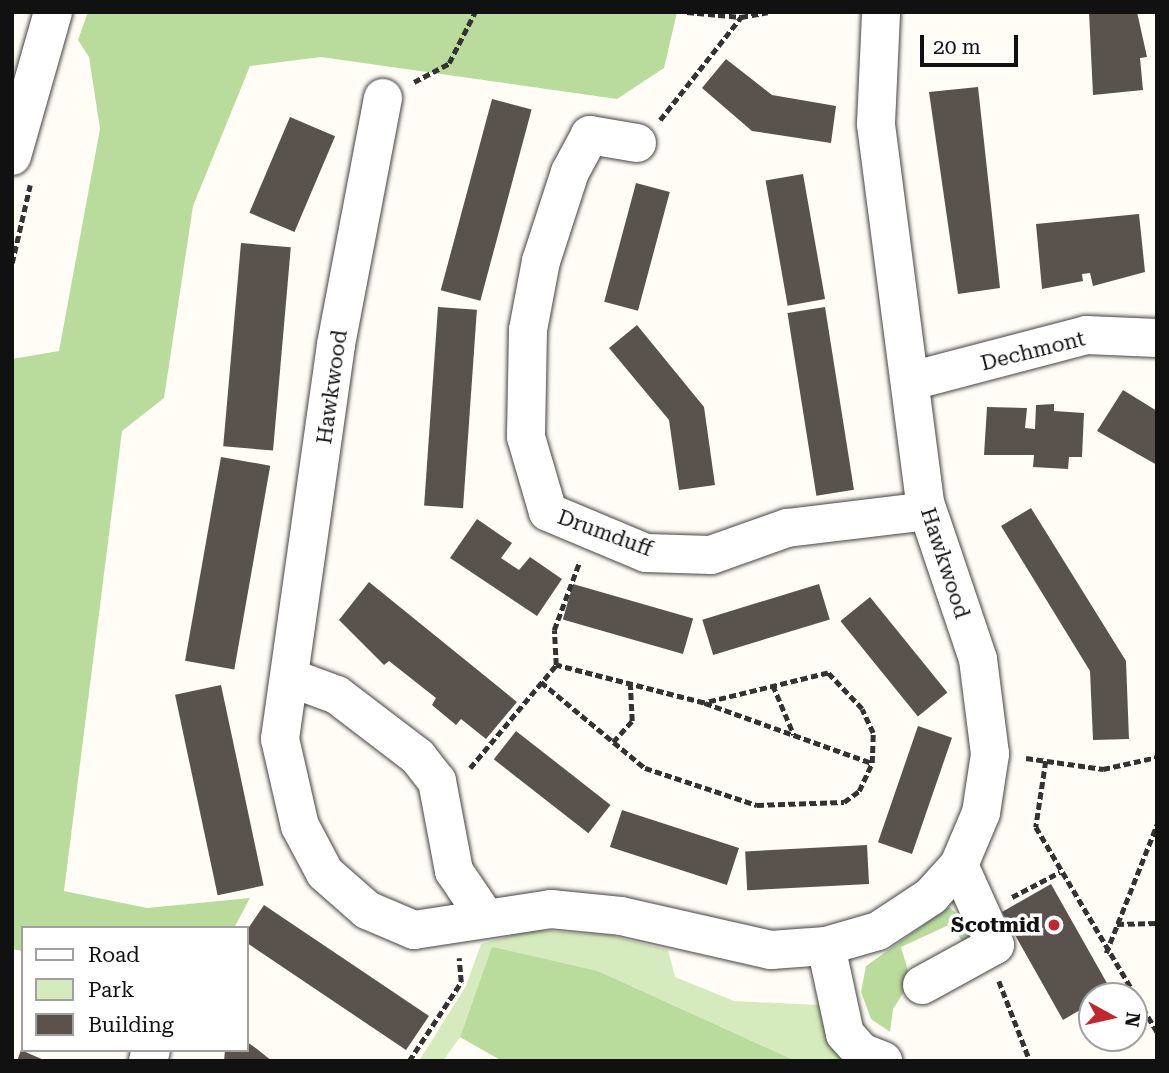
<!DOCTYPE html>
<html>
<head>
<meta charset="utf-8">
<style>
  body { margin:0 }
  #map { position:relative; width:1169px; height:1073px; overflow:hidden; background:#fffdf5; font-family:"Roboto Serif",serif }
  div>[style] { position:absolute }
  .green>* { inset:0; background:#d5ebbd }
  .forest>* { inset:0; background:#b9dc9c }
  .building>* { inset:0; background:#5a524d; transform-origin:0 0 }
  .path>* { height:4.5px; margin-top:-2.25px; transform-origin:0; background:repeating-linear-gradient(90deg,#333 0 7px,transparent 0 10.5px) }
  .roads { filter:drop-shadow(0 0 2px #444) drop-shadow(0 0 2px #444) }
  .minor>* { height:38px; margin:-19px; padding:0 19px; transform-origin:19px; border-radius:19px; background:#fff }
  .dots>* { width:19px; height:19px; translate:-50% -50%; box-sizing:border-box; border:4px solid #fff; border-radius:50% }
  span { translate:-50% -50%; white-space:nowrap; text-align:center; line-height:1.15; -webkit-text-stroke:7px #fff; paint-order:stroke }
  .street-label { font-size:21px; color:#111 }
  .poi-label { font-size:21px; color:#111; font-weight:700 }
  .right { translate:-100% -50%; text-align:right }
  .frame { position:absolute; inset:0; border:14px solid #111; pointer-events:none }
  .legend { position:absolute; left:21px; top:926px; width:228px; height:126px; box-sizing:border-box; background:#fff; border:2px solid #a0a0a0; margin:0; padding:9px 12px; list-style:none; font-size:21px; color:#111 }
  .legend li { display:flex; align-items:center; gap:14px; height:35px }
  .legend b { width:35px; border:2px solid #a0a0a0 }
  .north { position:absolute; left:1078px; top:982px; width:70px; height:70px; box-sizing:border-box; background:#fff; border:2px solid #a0a0a0; border-radius:50%; rotate:98deg; font-size:19px; font-weight:700; line-height:28px; text-align:center; color:#111 }
  .north::after { content:''; display:block; margin:auto; width:24px; height:32px; background:#c4262e; clip-path:polygon(50% 0,100% 100%,50% 72%,0 100%) }
  .scale { position:absolute; left:920px; top:35px; width:98px; height:32px; box-sizing:border-box; border:4px solid #111; border-top:0; padding-left:9px; font-size:21px; line-height:24px; white-space:nowrap; color:#111; -webkit-text-stroke:5px #fff; paint-order:stroke }
</style>
</head>
<body>
<div id="map">
  <div class="green">
    <div style="clip-path:polygon(532px 930px,609px 935px,668px 950px,675px 977px,734px 1001px,819px 1005px,852px 1061px,796px 1061px,598px 971px,492px 948px,460px 1037px,443px 1061px,419px 1061px,466px 986px,481px 944px)"></div>
  </div>
  <div class="forest">
    <div style="clip-path:polygon(88px 12px,677px 12px,664px 68px,617px 99px,321px 57px,250px 66px,193px 206px,164px 398px,122px 431px,64px 891px,147px 908px,250px 898px,234px 928px,23px 928px,23px 951px,12px 949px,12px 359px,59px 351px,100px 129px,89px 57px,78px 40px)"></div>
    <div style="clip-path:polygon(949px 907px,978px 932px,967px 949px,951px 924px,901px 947px,911px 981px,893px 1009px,890px 1032px,871px 1019px,861px 992px,866px 966px)"></div>
    <div style="clip-path:polygon(492px 947px,598px 971px,796px 1061px,502px 1061px,460px 1037px)"></div>
  </div>
  <div class="building">
    <div style="clip-path:polygon(1089px 12px,1137px 12px,1147px 57px,1140px 58px,1143px 90px,1093px 95px)"></div>
    <div style="clip-path:polygon(726px 59px,772px 95px,836px 106px,831px 143px,752px 131px,702px 88px)"></div>
    <div style="clip-path:polygon(978px 87px,1000px 288px,958px 294px,929px 92px)"></div>
    <div style="left:492px;top:99px;width:41px;height:198px;rotate:15deg"></div>
    <div style="left:290px;top:117px;width:49px;height:104px;rotate:23deg"></div>
    <div style="left:803px;top:174px;width:127px;height:38px;rotate:80deg"></div>
    <div style="left:636px;top:183px;width:35px;height:123px;rotate:15deg"></div>
    <div style="clip-path:polygon(1139px 214px,1145px 272px,1093px 286px,1090px 273px,1082px 274px,1083px 281px,1042px 289px,1036px 224px)"></div>
    <div style="left:241px;top:243px;width:50px;height:204px;rotate:5deg"></div>
    <div style="left:438px;top:307px;width:39px;height:199px;rotate:4deg"></div>
    <div style="left:825px;top:307px;width:185px;height:38px;rotate:81deg"></div>
    <div style="clip-path:polygon(637px 325px,704px 407px,715px 485px,679px 490px,669px 420px,609px 348px)"></div>
    <div style="clip-path:polygon(1123px 390px,1157px 411px,1157px 465px,1097px 431px)"></div>
    <div style="clip-path:polygon(1054px 404px,1054px 411px,1084px 413px,1082px 457px,1069px 457px,1068px 469px,1033px 467px,1034px 455px,984px 455px,987px 407px,1027px 408px,1025px 428px,1035px 429px,1036px 405px)"></div>
    <div style="left:221px;top:457px;width:50px;height:207px;rotate:10deg"></div>
    <div style="clip-path:polygon(1031px 508px,1126px 661px,1129px 739px,1093px 740px,1090px 671px,1001px 526px)"></div>
    <div style="clip-path:polygon(477px 519px,512px 543px,501px 558px,519px 570px,530px 557px,562px 579px,537px 616px,450px 558px)"></div>
    <div style="clip-path:polygon(369px 582px,517px 702px,486px 739px,461px 719px,456px 725px,432px 705px,436px 698px,389px 661px,384px 665px,339px 620px)"></div>
    <div style="left:573px;top:584px;width:125px;height:37px;rotate:16deg"></div>
    <div style="left:819px;top:584px;width:37px;height:122px;rotate:73deg"></div>
    <div style="left:870px;top:597px;width:123px;height:38px;rotate:51deg"></div>
    <div style="left:221px;top:685px;width:205px;height:47px;rotate:78deg"></div>
    <div style="left:918px;top:726px;width:36px;height:123px;rotate:19deg"></div>
    <div style="left:516px;top:731px;width:120px;height:36px;rotate:38deg"></div>
    <div style="left:622px;top:810px;width:123px;height:39px;rotate:18deg"></div>
    <div style="left:867px;top:845px;width:39px;height:122px;rotate:87deg"></div>
    <div style="clip-path:polygon(1051px 884px,1112px 992px,1092px 996px,1092px 1003px,1063px 1020px,1002px 912px)"></div>
    <div style="clip-path:polygon(264px 905px,429px 1016px,406px 1050px,247px 943px,247px 930px)"></div>
    <div style="clip-path:polygon(247px 1042px,257px 1049px,272px 1061px,224px 1061px,225px 1050px,247px 1050px)"></div>
    <div style="clip-path:polygon(21px 1050px,46px 1061px,17px 1061px)"></div>
  </div>
  <div class="path">
    <div style="left:687px;top:12px;width:54px;rotate:5.3deg"></div>
    <div style="left:414px;top:82px;width:40px;rotate:-28deg"></div>
    <div style="left:449px;top:63px;width:57px;rotate:-63deg"></div>
    <div style="left:660px;top:120px;width:131px;rotate:-51.8deg"></div>
    <div style="left:741px;top:17px;width:27px;rotate:-10deg"></div>
    <div style="left:12px;top:263px;width:80px;rotate:-77deg"></div>
    <div style="left:541px;top:682px;width:135px;rotate:39.6deg"></div>
    <div style="left:645px;top:768px;width:118px;rotate:18.3deg"></div>
    <div style="left:757px;top:805px;width:87px;rotate:-2deg"></div>
    <div style="left:844px;top:802px;width:19px;rotate:-36deg"></div>
    <div style="left:859px;top:791px;width:31px;rotate:-65deg"></div>
    <div style="left:872px;top:763px;width:30px;rotate:-88deg"></div>
    <div style="left:873px;top:733px;width:26px;rotate:-115deg"></div>
    <div style="left:862px;top:709px;width:50px;rotate:-133.4deg"></div>
    <div style="left:828px;top:673px;width:128px;rotate:166.4deg"></div>
    <div style="left:704px;top:703px;width:153px;rotate:-165.6deg"></div>
    <div style="left:773px;top:685px;width:54px;rotate:67.2deg"></div>
    <div style="left:705px;top:703px;width:177px;rotate:19.8deg"></div>
    <div style="left:613px;top:742px;width:28px;rotate:-48deg"></div>
    <div style="left:632px;top:721px;width:36px;rotate:-93deg"></div>
    <div style="left:1026px;top:758px;width:78px;rotate:8.1deg"></div>
    <div style="left:1103px;top:769px;width:55px;rotate:-12.5deg"></div>
    <div style="left:1046px;top:761px;width:67px;rotate:98.6deg"></div>
    <div style="left:1036px;top:827px;width:238px;rotate:59.4deg"></div>
    <div style="left:470px;top:768px;width:134px;rotate:-50.1deg"></div>
    <div style="left:556px;top:665px;width:35px;rotate:-93deg"></div>
    <div style="left:554px;top:630px;width:72px;rotate:-69.5deg"></div>
    <div style="left:1012px;top:897px;width:54px;rotate:-27.5deg"></div>
    <div style="left:1117px;top:924px;width:40px;rotate:-1.4deg"></div>
    <div style="left:1106px;top:953px;width:139px;rotate:-68.4deg"></div>
    <div style="left:999px;top:981px;width:86px;rotate:68.8deg"></div>
    <div style="left:409px;top:1061px;width:95px;rotate:-56.6deg"></div>
    <div style="left:461px;top:982px;width:24px;rotate:-95deg"></div>
  </div>
  <div class="roads">
    <div class="minor">
      <div style="left:383px;top:98px;width:251px;rotate:100.8deg"></div>
      <div style="left:336px;top:345px;width:398px;rotate:98.1deg"></div>
      <div style="left:280px;top:739px;width:89px;rotate:77.1deg"></div>
      <div style="left:300px;top:826px;width:53px;rotate:62deg"></div>
      <div style="left:325px;top:873px;width:56px;rotate:41.4deg"></div>
      <div style="left:367px;top:910px;width:51px;rotate:23.1deg"></div>
      <div style="left:414px;top:930px;width:139px;rotate:-8.7deg"></div>
      <div style="left:551px;top:909px;width:70px;rotate:5.7deg"></div>
      <div style="left:621px;top:916px;width:154px;rotate:12.8deg"></div>
      <div style="left:771px;top:950px;width:55px;rotate:-4.2deg"></div>
      <div style="left:826px;top:946px;width:54px;rotate:-16.1deg"></div>
      <div style="left:878px;top:931px;width:64px;rotate:-33.4deg"></div>
      <div style="left:931px;top:896px;width:42px;rotate:-47.9deg"></div>
      <div style="left:959px;top:865px;width:56px;rotate:-67.1deg"></div>
      <div style="left:981px;top:813px;width:60px;rotate:-81.3deg"></div>
      <div style="left:990px;top:754px;width:96px;rotate:-97.2deg"></div>
      <div style="left:978px;top:659px;width:166px;rotate:-108.7deg"></div>
      <div style="left:925px;top:502px;width:381px;rotate:-97.4deg"></div>
      <div style="left:876px;top:124px;width:112px;rotate:-87.4deg"></div>
      <div style="left:637px;top:143px;width:48px;rotate:-170.3deg"></div>
      <div style="left:590px;top:135px;width:42px;rotate:118.4deg"></div>
      <div style="left:570px;top:172px;width:94px;rotate:108deg"></div>
      <div style="left:541px;top:261px;width:70px;rotate:100.7deg"></div>
      <div style="left:528px;top:330px;width:107px;rotate:91.1deg"></div>
      <div style="left:526px;top:437px;width:78px;rotate:73.7deg"></div>
      <div style="left:548px;top:512px;width:106px;rotate:22.7deg"></div>
      <div style="left:646px;top:553px;width:65px;rotate:1.8deg"></div>
      <div style="left:711px;top:555px;width:81px;rotate:-19.6deg"></div>
      <div style="left:787px;top:528px;width:141px;rotate:-6.9deg"></div>
      <div style="left:12px;top:156px;width:150px;rotate:-74.1deg"></div>
      <div style="left:911px;top:381px;width:181px;rotate:-14.7deg"></div>
      <div style="left:1086px;top:335px;width:71px;rotate:2.4deg"></div>
      <div style="left:291px;top:678px;width:49px;rotate:20.3deg"></div>
      <div style="left:337px;top:695px;width:102px;rotate:37.4deg"></div>
      <div style="left:418px;top:757px;width:31px;rotate:52deg"></div>
      <div style="left:437px;top:781px;width:92px;rotate:79.3deg"></div>
      <div style="left:454px;top:871px;width:55px;rotate:56deg"></div>
      <div style="left:826px;top:946px;width:90px;rotate:77.8deg"></div>
      <div style="left:845px;top:1034px;width:24px;rotate:48deg"></div>
      <div style="left:861px;top:1052px;width:24px;rotate:22deg"></div>
      <div style="left:922px;top:985px;width:83px;rotate:-28.7deg"></div>
      <div style="left:995px;top:945px;width:88px;rotate:-114.2deg"></div>
      <div style="left:148px;top:1061px;width:11px;rotate:-75deg"></div>
    </div>
  </div>
  <div class="dots">
    <div style="left:1054px;top:925px;background:#c4262e"></div>
  </div>
  <div class="street-label">
    <span style="left:1033px;top:351px;rotate:-14deg">Dechmont</span>
    <span style="left:332px;top:387px;rotate:-82deg">Hawkwood</span>
    <span style="left:605px;top:533px;rotate:20deg">Drumduff</span>
    <span style="left:945px;top:563px;rotate:72deg">Hawkwood</span>
  </div>
  <div class="poi-label">
    <span class="right" style="left:1040px;top:925px">Scotmid</span>
  </div>
  <div class="frame"></div>
  <ul class="legend">
  <li><b style="height:9px;background:#fff"></b>Road</li>
  <li><b style="height:19px;background:#d5ebbd"></b>Park</li>
  <li><b style="height:19px;background:#5a524d"></b>Building</li>
  </ul>
  <div class="north">N</div>
  <div class="scale">20 m</div>
</div>
</body>
</html>
